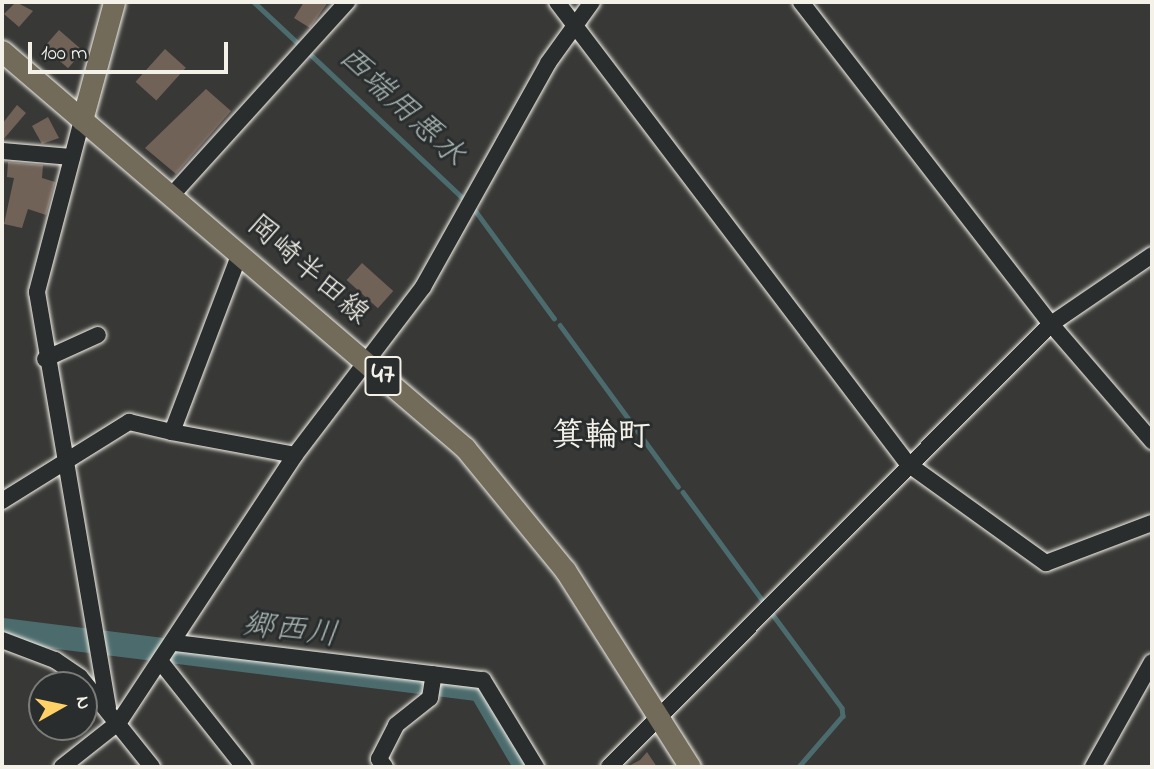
<!DOCTYPE html>
<html>
<head>
<meta charset="utf-8">
<style>
  body { margin:0 }
  #map { position:relative; width:1154px; height:769px; overflow:hidden; background:#383836; font-family:"Indie Flower","Klee One",sans-serif }
  div>[style] { position:absolute }
  .stream>* { height:4.5px; margin:-2.25px; padding:0 2.25px; transform-origin:2.25px; border-radius:2.25px; background:#4c6b6d }
  .river>* { height:24px; margin:-12px; padding:0 12px; transform-origin:12px; border-radius:12px; background:#4c6b6d }
  .building>* { inset:0; background:#716258; transform-origin:0 0 }
  .roads { filter:drop-shadow(0 0 2px #f4f1e8) drop-shadow(0 0 2px #f4f1e8) }
  .minor>* { height:16px; margin:-8px; padding:0 8px; transform-origin:8px; border-radius:8px; background:#2a2d2e }
  .major>* { height:21px; margin:-10.5px; padding:0 10.5px; transform-origin:10.5px; border-radius:10.5px; background:#736b5a }
  span { translate:-50% -50%; white-space:nowrap; text-align:center; line-height:1.15; -webkit-text-stroke:6px #2a2d2e; paint-order:stroke }
  .shield-label span { padding:2px 5px; background:#2a2d2e; border:2px solid; border-radius:5px; -webkit-text-stroke-width:0 }
  .shield-label { font-size:28px; color:#f4f1e8; font-weight:700 }
  .street-label { font-size:30px; color:#f4f1e8 }
  .water-label { font-size:32px; color:#a8b5b1; font-style:italic }
  .quarter-label { font-size:33px; color:#f4f1e8; font-weight:700 }
  .frame { position:absolute; inset:0; border:4px solid #f4f1e8; pointer-events:none }
  .north { position:absolute; left:28px; top:671px; width:70px; height:70px; box-sizing:border-box; background:#2a2d2e; border:2px solid #7b7b78; border-radius:50%; rotate:81deg; font-size:19px; font-weight:700; line-height:28px; text-align:center; color:#f4f1e8 }
  .north::after { content:''; display:block; margin:auto; width:24px; height:32px; background:#ffd166; clip-path:polygon(50% 0,100% 100%,50% 72%,0 100%) }
  .scale { position:absolute; left:28px; top:42px; width:200px; height:32px; box-sizing:border-box; border:4px solid #f4f1e8; border-top:0; padding-left:9px; font-size:21px; line-height:24px; white-space:nowrap; color:#f4f1e8; -webkit-text-stroke:5px #2a2d2e; paint-order:stroke }
</style>
</head>
<body>
<div id="map">
  <div class="stream">
    <div style="left:254px;top:2px;width:63px;rotate:43.1deg"></div>
    <div style="left:308px;top:52px;width:213px;rotate:43.3deg"></div>
    <div style="left:472px;top:206px;width:139px;rotate:53.8deg"></div>
    <div style="left:560px;top:325px;width:200px;rotate:53.8deg"></div>
    <div style="left:683px;top:492px;width:135px;rotate:53.7deg"></div>
    <div style="left:771px;top:612px;width:119px;rotate:53.5deg"></div>
    <div style="left:842px;top:708px;width:8px;rotate:83deg"></div>
    <div style="left:843px;top:716px;width:67px;rotate:130.8deg"></div>
  </div>
  <div class="river">
    <div style="left:2px;top:630px;width:483px;rotate:7.1deg"></div>
    <div style="left:481px;top:690px;width:89px;rotate:59.7deg"></div>
  </div>
  <div class="building">
    <div style="clip-path:polygon(16px 2px,33px 11px,19px 27px,4px 14px)"></div>
    <div style="clip-path:polygon(304px 2px,328px 2px,310px 28px,294px 18px)"></div>
    <div style="left:59px;top:30px;width:32px;height:23px;rotate:41deg"></div>
    <div style="left:165px;top:49px;width:28px;height:44px;rotate:42deg"></div>
    <div style="clip-path:polygon(206px 89px,231px 111px,176px 174px,145px 148px)"></div>
    <div style="clip-path:polygon(17px 105px,26px 113px,2px 141px,2px 124px)"></div>
    <div style="clip-path:polygon(48px 117px,59px 138px,42px 144px,32px 126px)"></div>
    <div style="clip-path:polygon(8px 162px,43px 165px,42px 178px,55px 182px,46px 215px,28px 209px,22px 228px,4px 224px,14px 178px,7px 177px)"></div>
    <div style="left:362px;top:263px;width:42px;height:23px;rotate:42deg"></div>
    <div style="clip-path:polygon(647px 752px,657px 767px,627px 767px,640px 760px)"></div>
  </div>
  <div class="roads">
    <div class="minor">
      <div style="left:557px;top:2px;width:580px;rotate:52.77deg"></div>
      <div style="left:908px;top:464px;width:170px;rotate:35.7deg"></div>
      <div style="left:1046px;top:563px;width:113px;rotate:-20.7deg"></div>
      <div style="left:801px;top:2px;width:408px;rotate:52.2deg"></div>
      <div style="left:1051px;top:324px;width:155px;rotate:49.2deg"></div>
      <div style="left:82px;top:120px;width:178px;rotate:104.7deg"></div>
      <div style="left:37px;top:292px;width:421px;rotate:80.3deg"></div>
      <div style="left:2px;top:151px;width:70px;rotate:4.9deg"></div>
      <div style="left:172px;top:195px;width:261px;rotate:-47.8deg"></div>
      <div style="left:45px;top:359px;width:58px;rotate:-24.4deg"></div>
      <div style="left:172px;top:432px;width:125px;rotate:10.6deg"></div>
      <div style="left:2px;top:501px;width:150px;rotate:-31.9deg"></div>
      <div style="left:129px;top:422px;width:44px;rotate:13.1deg"></div>
      <div style="left:172px;top:432px;width:191px;rotate:-69.2deg"></div>
      <div style="left:2px;top:640px;width:57px;rotate:20.7deg"></div>
      <div style="left:55px;top:660px;width:30px;rotate:34deg"></div>
      <div style="left:80px;top:677px;width:115px;rotate:51.3deg"></div>
      <div style="left:175px;top:643px;width:310px;rotate:6.9deg"></div>
      <div style="left:483px;top:680px;width:102px;rotate:58.7deg"></div>
      <div style="left:160px;top:661px;width:135px;rotate:51.6deg"></div>
      <div style="left:62px;top:767px;width:73px;rotate:-38.3deg"></div>
      <div style="left:119px;top:722px;width:320px;rotate:-56.6deg"></div>
      <div style="left:295px;top:455px;width:211px;rotate:-52.7deg"></div>
      <div style="left:423px;top:287px;width:257px;rotate:-60.8deg"></div>
      <div style="left:548px;top:63px;width:75px;rotate:-54.2deg"></div>
      <div style="left:385px;top:767px;width:10px;rotate:-127deg"></div>
      <div style="left:379px;top:759px;width:38px;rotate:-63deg"></div>
      <div style="left:396px;top:725px;width:43px;rotate:-38.5deg"></div>
      <div style="left:430px;top:698px;width:24px;rotate:-81deg"></div>
      <div style="left:609px;top:767px;width:626px;rotate:-45.06deg"></div>
      <div style="left:1051px;top:324px;width:122px;rotate:-34.3deg"></div>
      <div style="left:1093px;top:767px;width:120px;rotate:-60.7deg"></div>
    </div>
    <div class="major">
      <div style="left:2px;top:51px;width:610px;rotate:40.61deg"></div>
      <div style="left:465px;top:448px;width:158px;rotate:50.7deg"></div>
      <div style="left:565px;top:570px;width:233px;rotate:57.6deg"></div>
      <div style="left:82px;top:120px;width:122px;rotate:-74.8deg"></div>
    </div>
  </div>
  <div class="shield-label">
    <span style="left:383px;top:376px">47</span>
  </div>
  <div class="street-label">
    <span style="left:307px;top:271px;rotate:41deg">岡崎半田線</span>
  </div>
  <div class="water-label">
    <span style="left:400px;top:108px;rotate:43deg">西端用悪水</span>
    <span style="left:290px;top:632px;rotate:7deg">郷西川</span>
  </div>
  <div class="quarter-label">
    <span style="left:601px;top:438px">箕輪町</span>
  </div>
  <div class="frame"></div>
  <div class="north">N</div>
  <div class="scale">100 m</div>
</div>
</body>
</html>
